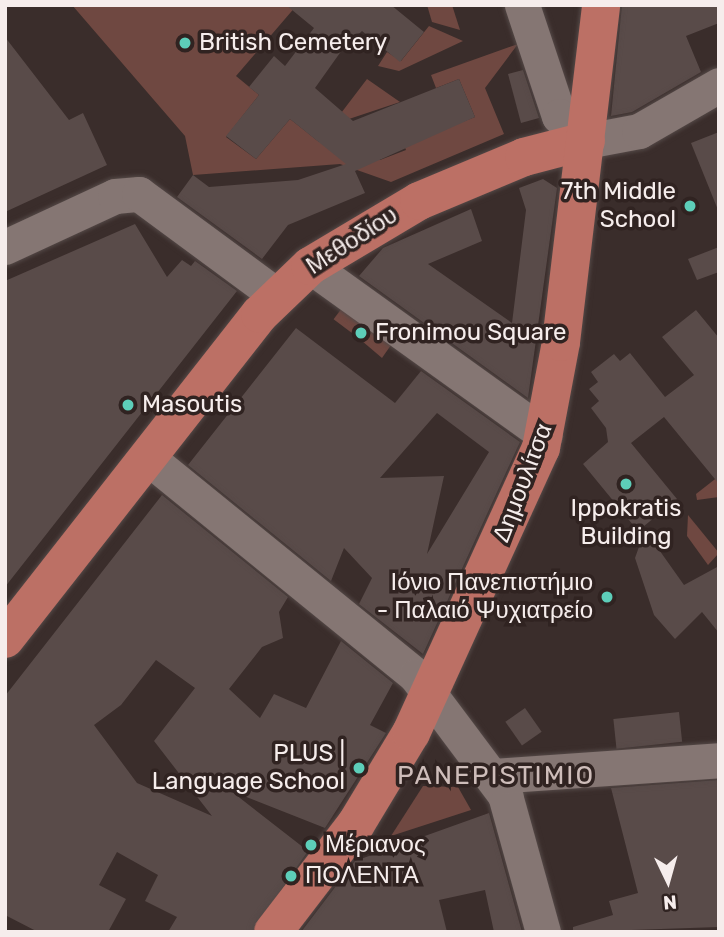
<!DOCTYPE html>
<html>
<head>
<meta charset="utf-8">
<style>
  body { margin:0 }
  #map { position:relative; width:724px; height:937px; overflow:hidden; background:#3a2d2b; font-family:Rubik,sans-serif }
  div>[style] { position:absolute }
  .green>* { inset:0; background:#6f4841; transform-origin:0 0 }
  .building>* { inset:0; background:#594b49; transform-origin:0 0 }
  .roads { filter:drop-shadow(0 0 2px #544947) drop-shadow(0 0 2px #544947) }
  .minor>* { height:35px; margin:-17.5px; padding:0 17.5px; transform-origin:17.5px; border-radius:17.5px; background:#857673 }
  .major>* { height:38px; margin:-19px; padding:0 19px; transform-origin:19px; border-radius:19px; background:#bc7065 }
  .dots>* { width:19px; height:19px; translate:-50% -50%; box-sizing:border-box; border:4px solid #302321; border-radius:50% }
  span { translate:-50% -50%; white-space:nowrap; text-align:center; line-height:1.15; -webkit-text-stroke:7px #302321; paint-order:stroke }
  .poi-label { font-size:24px; color:#f6edec }
  .left { translate:0 -50%; text-align:left }
  .right { translate:-100% -50%; text-align:right }
  .street-label { font-size:24px; color:#f6edec }
  .neighbourhood-label { font-size:26px; color:#cebdba; letter-spacing:2px }
  .frame { position:absolute; inset:0; border:7px solid #f6edec; pointer-events:none }
  .north { position:absolute; left:633px; top:846px; width:70px; height:70px; -webkit-text-stroke:5px #302321; paint-order:stroke; rotate:175deg; font-size:19px; font-weight:700; line-height:28px; text-align:center; color:#f6edec }
  .north::after { content:''; display:block; margin:auto; width:24px; height:32px; background:#f6edec; clip-path:polygon(50% 0,100% 100%,50% 72%,0 100%) }
</style>
</head>
<body>
<div id="map">
  <div class="green">
    <div style="clip-path:polygon(72px 5px,297px 5px,236px 76px,259px 95px,226px 137px,256px 159px,290px 119px,319px 142px,367px 79px,400px 102px,340px 122px,380px 160px,406px 150px,404px 145px,475px 117px,459px 79px,436px 88px,431px 75px,518px 44px,485px 88px,504px 134px,391px 182px,340px 164px,193px 175px,185px 136px)"></div>
    <div style="clip-path:polygon(427px 5px,452px 5px,460px 30px,432px 22px)"></div>
    <div style="clip-path:polygon(429px 26px,463px 41px,399px 71px,378px 66px,387px 52px,401px 61px)"></div>
    <div style="left:342px;top:308px;width:25px;height:14px;rotate:37deg"></div>
    <div style="clip-path:polygon(371px 330px,391px 345px,382px 358px,362px 341px)"></div>
    <div style="clip-path:polygon(719px 476px,719px 497px,697px 500px,696px 494px)"></div>
    <div style="clip-path:polygon(688px 515px,719px 553px,708px 565px,687px 536px)"></div>
    <div style="clip-path:polygon(423px 786px,458px 787px,471px 810px,391px 836px)"></div>
  </div>
  <div class="building">
    <div style="clip-path:polygon(286px 5px,391px 5px,424px 32px,400px 62px,362px 31px,342px 50px,315px 88px,353px 121px,459px 79px,475px 117px,355px 171px,365px 193px,288px 225px,262px 259px,177px 197px,193px 175px,209px 187px,298px 180px,346px 164px,290px 119px,256px 159px,226px 136px,259px 95px,249px 87px,274px 56px,285px 66px,314px 28px)"></div>
    <div style="clip-path:polygon(622px 5px,719px 5px,719px 23px,686px 36px,701px 72px,632px 112px,611px 116px)"></div>
    <div style="clip-path:polygon(5px 37px,69px 120px,83px 113px,107px 165px,5px 212px)"></div>
    <div style="clip-path:polygon(523px 70px,539px 118px,521px 123px,508px 74px)"></div>
    <div style="clip-path:polygon(719px 132px,719px 210px,718px 210px,691px 143px)"></div>
    <div style="clip-path:polygon(543px 179px,557px 188px,528px 398px,359px 276px,383px 248px,471px 209px,482px 241px,428px 264px,512px 323px,526px 210px,519px 188px)"></div>
    <div style="clip-path:polygon(135px 224px,167px 277px,182px 260px,191px 266px,195px 261px,237px 291px,5px 587px,5px 281px)"></div>
    <div style="clip-path:polygon(719px 247px,719px 272px,697px 280px,688px 259px)"></div>
    <div style="clip-path:polygon(696px 310px,719px 338px,719px 484px,664px 417px,631px 443px,677px 499px,638px 531px,583px 464px,608px 442px,606px 428px,591px 408px,599px 401px,589px 389px,598px 382px,591px 372px,614px 354px,620px 361px,630px 353px,665px 397px,694px 375px,662px 337px)"></div>
    <div style="clip-path:polygon(evenodd,296px 328px,395px 403px,421px 371px,520px 442px,423px 654px,359px 604px,372px 578px,344px 548px,331px 581px,188px 465px,296px 328px,437px 413px,489px 452px,427px 554px,444px 476px,380px 478px,437px 413px)"></div>
    <div style="clip-path:polygon(evenodd,162px 495px,288px 597px,279px 612px,283px 638px,262px 647px,229px 689px,260px 718px,274px 694px,306px 708px,341px 641px,393px 683px,370px 725px,386px 733px,325px 828px,231px 791px,308px 851px,252px 932px,168px 932px,177px 917px,145px 901px,158px 875px,117px 852px,99px 885px,126px 899px,108px 932px,38px 932px,5px 915px,5px 696px,162px 495px,156px 660px,195px 688px,154px 741px,212px 816px,137px 783px,94px 725px,121px 705px,156px 660px)"></div>
    <div style="clip-path:polygon(645px 530px,684px 585px,719px 566px,719px 633px,702px 612px,675px 639px,654px 615px,635px 558px)"></div>
    <div style="left:525px;top:708px;width:29px;height:24px;rotate:55deg"></div>
    <div style="left:679px;top:712px;width:30px;height:66px;rotate:84deg"></div>
    <div style="clip-path:polygon(719px 780px,719px 927px,573px 932px,573px 927px,613px 915px,609px 901px,638px 893px,611px 788px)"></div>
    <div style="clip-path:polygon(489px 813px,522px 932px,494px 932px,485px 890px,439px 900px,447px 932px,301px 932px,355px 861px)"></div>
  </div>
  <div class="roads">
    <div class="minor">
      <div style="left:522px;top:5px;width:117px;rotate:71.6deg"></div>
      <div style="left:559px;top:116px;width:37px;rotate:43deg"></div>
      <div style="left:586px;top:141px;width:54px;rotate:-10.7deg"></div>
      <div style="left:639px;top:131px;width:92px;rotate:-29.9deg"></div>
      <div style="left:5px;top:247px;width:121px;rotate:-24.9deg"></div>
      <div style="left:115px;top:196px;width:24px;rotate:-5deg"></div>
      <div style="left:139px;top:194px;width:170px;rotate:36.4deg"></div>
      <div style="left:310px;top:266px;width:289px;rotate:35.7deg"></div>
      <div style="left:147px;top:457px;width:347px;rotate:39.1deg"></div>
      <div style="left:416px;top:676px;width:149px;rotate:53.2deg"></div>
      <div style="left:505px;top:795px;width:142px;rotate:74.5deg"></div>
      <div style="left:493px;top:776px;width:227px;rotate:-4deg"></div>
    </div>
    <div class="major">
      <div style="left:5px;top:639px;width:413px;rotate:-51.9deg"></div>
      <div style="left:260px;top:314px;width:69px;rotate:-43.8deg"></div>
      <div style="left:310px;top:266px;width:127px;rotate:-30.8deg"></div>
      <div style="left:419px;top:201px;width:114px;rotate:-22.7deg"></div>
      <div style="left:524px;top:157px;width:64px;rotate:-14.5deg"></div>
      <div style="left:273px;top:932px;width:136px;rotate:-52.5deg"></div>
      <div style="left:356px;top:824px;width:106px;rotate:-58.9deg"></div>
      <div style="left:411px;top:733px;width:313px;rotate:-65.5deg"></div>
      <div style="left:541px;top:448px;width:108px;rotate:-79.3deg"></div>
      <div style="left:561px;top:342px;width:339px;rotate:-83.2deg"></div>
    </div>
  </div>
  <div class="dots">
    <div style="left:185px;top:43px;background:#5dceb9"></div>
    <div style="left:690px;top:206px;background:#5dceb9"></div>
    <div style="left:361px;top:333px;background:#5dceb9"></div>
    <div style="left:128px;top:405px;background:#5dceb9"></div>
    <div style="left:626px;top:484px;background:#5dceb9"></div>
    <div style="left:607px;top:597px;background:#5dceb9"></div>
    <div style="left:359px;top:768px;background:#5dceb9"></div>
    <div style="left:311px;top:845px;background:#5dceb9"></div>
    <div style="left:291px;top:876px;background:#5dceb9"></div>
  </div>
  <div class="poi-label">
    <span class="left" style="left:199px;top:43px">British Cemetery</span>
    <span class="right" style="left:676px;top:206px">7th Middle<br>School</span>
    <span class="left" style="left:375px;top:333px">Fronimou Square</span>
    <span class="left" style="left:142px;top:405px">Masoutis</span>
    <span style="left:626px;top:523px">Ippokratis<br>Building</span>
    <span class="right" style="left:593px;top:597px">Ιόνιο Πανεπιστήμιο<br>- Παλαιό Ψυχιατρείο</span>
    <span class="right" style="left:345px;top:768px">PLUS |<br>Language School</span>
    <span class="left" style="left:325px;top:845px">Μέριανος</span>
    <span class="left" style="left:305px;top:876px">ΠΟΛΕΝΤΑ</span>
  </div>
  <div class="street-label">
    <span style="left:352px;top:241px;rotate:-33deg">Μεθοδίου</span>
    <span style="left:523px;top:483px;rotate:-69deg">Δημουλίτσα</span>
  </div>
  <div class="neighbourhood-label">
    <span style="left:496px;top:776px">PANEPISTIMIO</span>
  </div>
  <div class="frame"></div>
  <div class="north">N</div>
</div>
</body>
</html>
